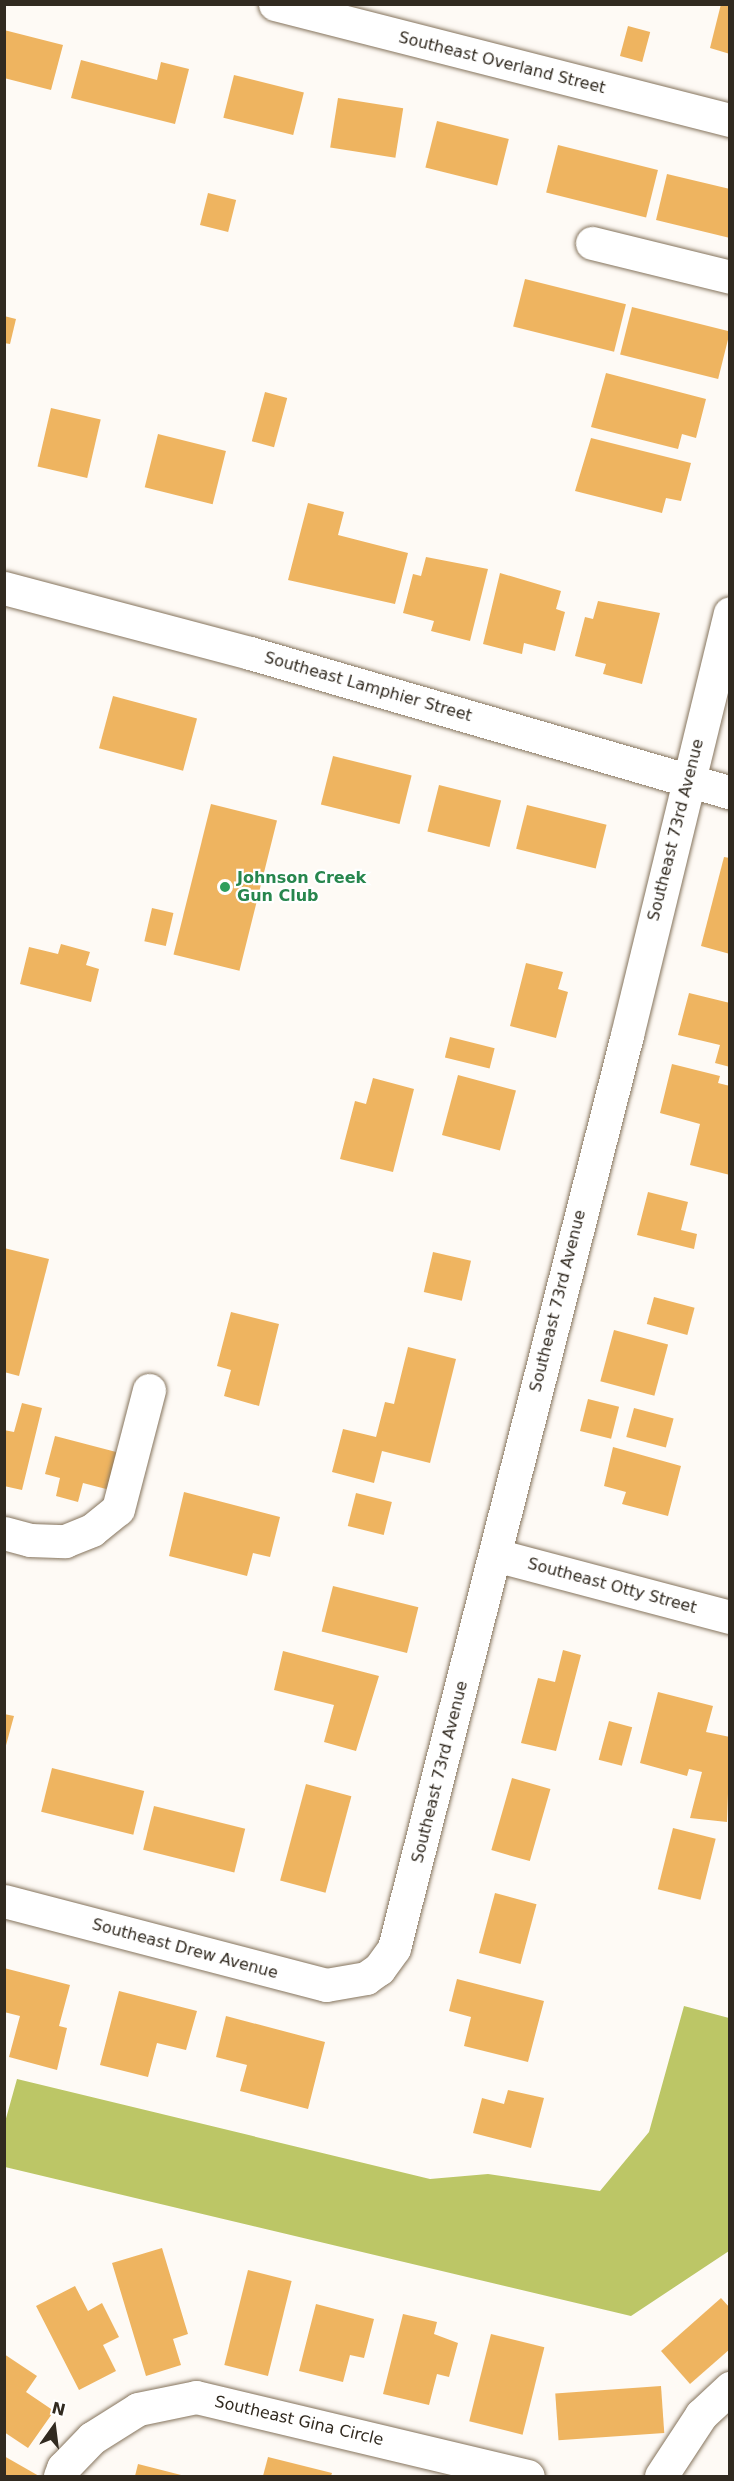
<!DOCTYPE html>
<html>
<head>
<meta charset="utf-8">
<style>
  body { margin:0 }
  #map { position:relative; width:734px; height:2481px; overflow:hidden; background:#fefaf5; font-family:"DejaVu Sans",sans-serif }
  div>[style] { position:absolute }
  .forest>* { inset:0; background:#bcc666 }
  .building>* { inset:0; background:#eeb460; transform-origin:0 0 }
  .roads { filter:drop-shadow(0 0 2px #85745d) drop-shadow(0 0 2px #85745d) }
  .minor>* { height:33px; margin:-16.5px; padding:0 16.5px; transform-origin:16.5px; border-radius:16.5px; background:#fff }
  .dots>* { width:16px; height:16px; translate:-50% -50%; box-sizing:border-box; border:3px solid #fff; border-radius:50% }
  span { translate:-50% -50%; white-space:nowrap; text-align:center; line-height:1.15; -webkit-text-stroke:4.5px #fff; paint-order:stroke }
  .street-label { font-size:16px; color:#312a20 }
  .leisure-label { font-size:16px; color:#27864d; font-weight:700 }
  .left { translate:0 -50%; text-align:left }
  .frame { position:absolute; inset:0; border:6px solid #312a20; pointer-events:none }
  .north { position:absolute; left:24px; top:2397px; width:60px; height:60px; -webkit-text-stroke:4px #fff; paint-order:stroke; rotate:14deg; font-size:16px; font-weight:700; line-height:24px; text-align:center; color:#312a20 }
  .north::after { content:''; display:block; margin:auto; width:21px; height:27px; background:#312a20; clip-path:polygon(50% 0,100% 100%,50% 72%,0 100%) }
</style>
</head>
<body>
<div id="map">
  <div class="forest">
    <div style="clip-path:polygon(684px 2006px,729px 2018px,729px 2251px,631px 2316px,5px 2167px,5px 2122px,17px 2079px,430px 2179px,488px 2174px,600px 2191px,649px 2132px)"></div>
  </div>
  <div class="building">
    <div style="clip-path:polygon(721px 4px,730px 4px,730px 54px,710px 48px)"></div>
    <div style="left:628px;top:26px;width:23px;height:31px;rotate:15deg"></div>
    <div style="clip-path:polygon(4px 30px,63px 45px,51px 90px,4px 78px)"></div>
    <div style="clip-path:polygon(81px 60px,157px 80px,161px 62px,189px 69px,175px 124px,71px 98px)"></div>
    <div style="left:234px;top:75px;width:72px;height:44px;rotate:14deg"></div>
    <div style="left:338px;top:98px;width:66px;height:50px;rotate:9deg"></div>
    <div style="left:437px;top:121px;width:74px;height:48px;rotate:14deg"></div>
    <div style="left:558px;top:145px;width:103px;height:49px;rotate:14deg"></div>
    <div style="clip-path:polygon(667px 174px,730px 189px,730px 238px,656px 220px)"></div>
    <div style="left:208px;top:193px;width:29px;height:33px;rotate:14deg"></div>
    <div style="left:525px;top:279px;width:104px;height:49px;rotate:14deg"></div>
    <div style="left:632px;top:307px;width:101px;height:49px;rotate:14deg"></div>
    <div style="clip-path:polygon(4px 316px,16px 319px,10px 344px,4px 343px)"></div>
    <div style="clip-path:polygon(606px 373px,706px 399px,696px 438px,682px 434px,678px 449px,591px 427px)"></div>
    <div style="left:265px;top:392px;width:23px;height:51px;rotate:15deg"></div>
    <div style="left:51px;top:408px;width:51px;height:60px;rotate:13deg"></div>
    <div style="left:158px;top:434px;width:70px;height:55px;rotate:14deg"></div>
    <div style="clip-path:polygon(591px 438px,691px 463px,681px 501px,666px 498px,662px 513px,575px 491px)"></div>
    <div style="clip-path:polygon(308px 503px,344px 512px,338px 535px,408px 553px,395px 604px,288px 580px)"></div>
    <div style="clip-path:polygon(426px 557px,488px 569px,470px 641px,431px 631px,434px 621px,403px 613px,413px 574px,421px 576px)"></div>
    <div style="clip-path:polygon(500px 573px,561px 591px,556px 609px,565px 612px,555px 651px,524px 643px,522px 654px,483px 644px)"></div>
    <div style="clip-path:polygon(598px 601px,660px 613px,642px 684px,603px 674px,606px 664px,575px 656px,585px 617px,593px 619px)"></div>
    <div style="left:113px;top:696px;width:87px;height:54px;rotate:15deg"></div>
    <div style="left:333px;top:756px;width:81px;height:50px;rotate:14deg"></div>
    <div style="left:439px;top:785px;width:64px;height:48px;rotate:14deg"></div>
    <div style="left:211px;top:804px;width:68px;height:155px;rotate:14deg"></div>
    <div style="left:527px;top:805px;width:82px;height:45px;rotate:14deg"></div>
    <div style="clip-path:polygon(724px 857px,730px 858px,730px 954px,701px 946px)"></div>
    <div style="left:152px;top:908px;width:22px;height:34px;rotate:13deg"></div>
    <div style="clip-path:polygon(61px 944px,90px 952px,86px 965px,99px 969px,91px 1002px,20px 984px,29px 947px,58px 954px)"></div>
    <div style="clip-path:polygon(526px 963px,563px 972px,558px 989px,568px 992px,556px 1038px,510px 1026px)"></div>
    <div style="clip-path:polygon(689px 993px,730px 1003px,730px 1067px,715px 1063px,720px 1045px,678px 1035px)"></div>
    <div style="left:450px;top:1037px;width:46px;height:21px;rotate:14deg"></div>
    <div style="clip-path:polygon(672px 1064px,720px 1076px,718px 1083px,730px 1086px,730px 1175px,690px 1165px,700px 1124px,660px 1113px)"></div>
    <div style="left:458px;top:1075px;width:60px;height:62px;rotate:15deg"></div>
    <div style="clip-path:polygon(373px 1078px,414px 1089px,393px 1172px,340px 1159px,355px 1101px,366px 1104px)"></div>
    <div style="clip-path:polygon(648px 1192px,688px 1202px,681px 1230px,697px 1234px,694px 1249px,637px 1235px)"></div>
    <div style="clip-path:polygon(4px 1248px,49px 1259px,19px 1376px,4px 1372px)"></div>
    <div style="left:433px;top:1252px;width:39px;height:41px;rotate:13deg"></div>
    <div style="left:654px;top:1297px;width:42px;height:28px;rotate:15deg"></div>
    <div style="clip-path:polygon(231px 1312px,279px 1324px,259px 1406px,224px 1396px,231px 1370px,217px 1366px)"></div>
    <div style="left:614px;top:1330px;width:56px;height:53px;rotate:15deg"></div>
    <div style="clip-path:polygon(408px 1347px,456px 1359px,430px 1463px,382px 1451px,374px 1483px,332px 1472px,343px 1429px,376px 1437px,385px 1402px,394px 1404px)"></div>
    <div style="left:588px;top:1399px;width:32px;height:33px;rotate:14deg"></div>
    <div style="clip-path:polygon(22px 1403px,42px 1408px,22px 1490px,4px 1486px,4px 1430px,14px 1432px)"></div>
    <div style="left:634px;top:1408px;width:41px;height:30px;rotate:15deg"></div>
    <div style="clip-path:polygon(55px 1436px,120px 1453px,110px 1490px,83px 1483px,78px 1502px,56px 1496px,60px 1478px,45px 1474px)"></div>
    <div style="clip-path:polygon(613px 1447px,681px 1466px,668px 1516px,622px 1504px,626px 1492px,604px 1486px)"></div>
    <div style="clip-path:polygon(184px 1492px,280px 1517px,270px 1557px,253px 1553px,247px 1576px,169px 1556px)"></div>
    <div style="left:356px;top:1493px;width:37px;height:34px;rotate:14deg"></div>
    <div style="left:333px;top:1586px;width:88px;height:47px;rotate:14deg"></div>
    <div style="clip-path:polygon(563px 1650px,581px 1655px,556px 1751px,521px 1743px,538px 1678px,555px 1682px)"></div>
    <div style="clip-path:polygon(283px 1651px,379px 1676px,356px 1751px,324px 1742px,334px 1705px,274px 1690px)"></div>
    <div style="clip-path:polygon(658px 1692px,713px 1706px,706px 1732px,730px 1737px,727px 1822px,690px 1818px,702px 1772px,689px 1769px,687px 1776px,640px 1763px)"></div>
    <div style="clip-path:polygon(4px 1714px,14px 1716px,5px 1749px,4px 1749px)"></div>
    <div style="left:609px;top:1721px;width:24px;height:40px;rotate:15deg"></div>
    <div style="left:52px;top:1768px;width:95px;height:45px;rotate:14deg"></div>
    <div style="left:512px;top:1778px;width:40px;height:75px;rotate:16deg"></div>
    <div style="left:306px;top:1784px;width:47px;height:100px;rotate:15deg"></div>
    <div style="left:154px;top:1806px;width:94px;height:45px;rotate:14deg"></div>
    <div style="left:673px;top:1828px;width:44px;height:63px;rotate:14deg"></div>
    <div style="left:495px;top:1893px;width:43px;height:62px;rotate:15deg"></div>
    <div style="clip-path:polygon(4px 1968px,70px 1985px,59px 2026px,67px 2028px,57px 2070px,9px 2057px,20px 2016px,4px 2012px)"></div>
    <div style="clip-path:polygon(457px 1979px,544px 2001px,528px 2062px,464px 2046px,471px 2017px,449px 2011px)"></div>
    <div style="clip-path:polygon(119px 1991px,197px 2011px,186px 2050px,157px 2043px,148px 2077px,100px 2065px)"></div>
    <div style="clip-path:polygon(226px 2016px,325px 2042px,308px 2109px,240px 2091px,247px 2065px,216px 2057px)"></div>
    <div style="clip-path:polygon(508px 2090px,544px 2098px,531px 2148px,473px 2133px,482px 2098px,504px 2104px)"></div>
    <div style="clip-path:polygon(162px 2248px,188px 2334px,173px 2339px,181px 2365px,146px 2376px,112px 2263px)"></div>
    <div style="left:248px;top:2270px;width:45px;height:98px;rotate:14deg"></div>
    <div style="clip-path:polygon(75px 2286px,88px 2311px,102px 2303px,119px 2337px,103px 2345px,116px 2371px,79px 2390px,36px 2306px)"></div>
    <div style="clip-path:polygon(721px 2298px,730px 2308px,730px 2349px,690px 2384px,661px 2351px)"></div>
    <div style="clip-path:polygon(316px 2304px,374px 2319px,364px 2358px,350px 2355px,343px 2382px,299px 2371px)"></div>
    <div style="clip-path:polygon(403px 2314px,437px 2322px,434px 2334px,458px 2343px,449px 2377px,437px 2374px,429px 2405px,383px 2394px)"></div>
    <div style="left:491px;top:2334px;width:55px;height:90px;rotate:14deg"></div>
    <div style="clip-path:polygon(4px 2354px,37px 2376px,26px 2392px,54px 2411px,28px 2448px,4px 2432px)"></div>
    <div style="left:661px;top:2386px;width:47px;height:106px;rotate:86deg"></div>
    <div style="clip-path:polygon(4px 2456px,39px 2476px,4px 2476px)"></div>
    <div style="clip-path:polygon(268px 2457px,332px 2473px,331px 2476px,263px 2476px)"></div>
    <div style="clip-path:polygon(138px 2464px,185px 2476px,135px 2476px)"></div>
  </div>
  <div class="roads">
    <div class="minor">
      <div style="left:275px;top:4px;width:470px;rotate:14.3deg"></div>
      <div style="left:592px;top:243px;width:142px;rotate:13.8deg"></div>
      <div style="left:4px;top:588px;width:254px;rotate:14.8deg"></div>
      <div style="left:250px;top:653px;width:500px;rotate:16.2deg"></div>
      <div style="left:4px;top:1533px;width:27px;rotate:15deg"></div>
      <div style="left:30px;top:1540px;width:35px;rotate:2deg"></div>
      <div style="left:65px;top:1541px;width:29px;rotate:-22deg"></div>
      <div style="left:92px;top:1530px;width:33px;rotate:-39deg"></div>
      <div style="left:118px;top:1509px;width:123px;rotate:-75.4deg"></div>
      <div style="left:495px;top:1555px;width:243px;rotate:14.8deg"></div>
      <div style="left:4px;top:1901px;width:333px;rotate:14.6deg"></div>
      <div style="left:326px;top:1985px;width:41px;rotate:-9.9deg"></div>
      <div style="left:366px;top:1978px;width:16px;rotate:-35deg"></div>
      <div style="left:379px;top:1969px;width:26px;rotate:-54deg"></div>
      <div style="left:394px;top:1948px;width:942px;rotate:-75.68deg"></div>
      <div style="left:627px;top:1035px;width:434px;rotate:-76.3deg"></div>
      <div style="left:60px;top:2476px;width:9px;rotate:-69deg"></div>
      <div style="left:63px;top:2468px;width:42px;rotate:-46deg"></div>
      <div style="left:92px;top:2438px;width:54px;rotate:-32.2deg"></div>
      <div style="left:138px;top:2409px;width:59px;rotate:-11.7deg"></div>
      <div style="left:196px;top:2397px;width:341px;rotate:13.4deg"></div>
      <div style="left:661px;top:2476px;width:73px;rotate:-56.7deg"></div>
      <div style="left:701px;top:2415px;width:40px;rotate:-43deg"></div>
    </div>
  </div>
  <div class="dots">
    <div style="left:225px;top:887px;background:#2e9e5b"></div>
  </div>
  <div class="street-label">
    <span style="left:502px;top:63px;rotate:14deg">Southeast Overland Street</span>
    <span style="left:368px;top:687px;rotate:16deg">Southeast Lamphier Street</span>
    <span style="left:676px;top:830px;rotate:-76deg">Southeast 73rd Avenue</span>
    <span style="left:558px;top:1301px;rotate:-76deg">Southeast 73rd Avenue</span>
    <span style="left:612px;top:1586px;rotate:15deg">Southeast Otty Street</span>
    <span style="left:440px;top:1772px;rotate:-76deg">Southeast 73rd Avenue</span>
    <span style="left:185px;top:1949px;rotate:15deg">Southeast Drew Avenue</span>
    <span style="left:299px;top:2421px;rotate:13deg">Southeast Gina Circle</span>
  </div>
  <div class="leisure-label">
    <span class="left" style="left:237px;top:887px">Johnson Creek<br>Gun Club</span>
  </div>
  <div class="frame"></div>
  <div class="north">N</div>
</div>
</body>
</html>
